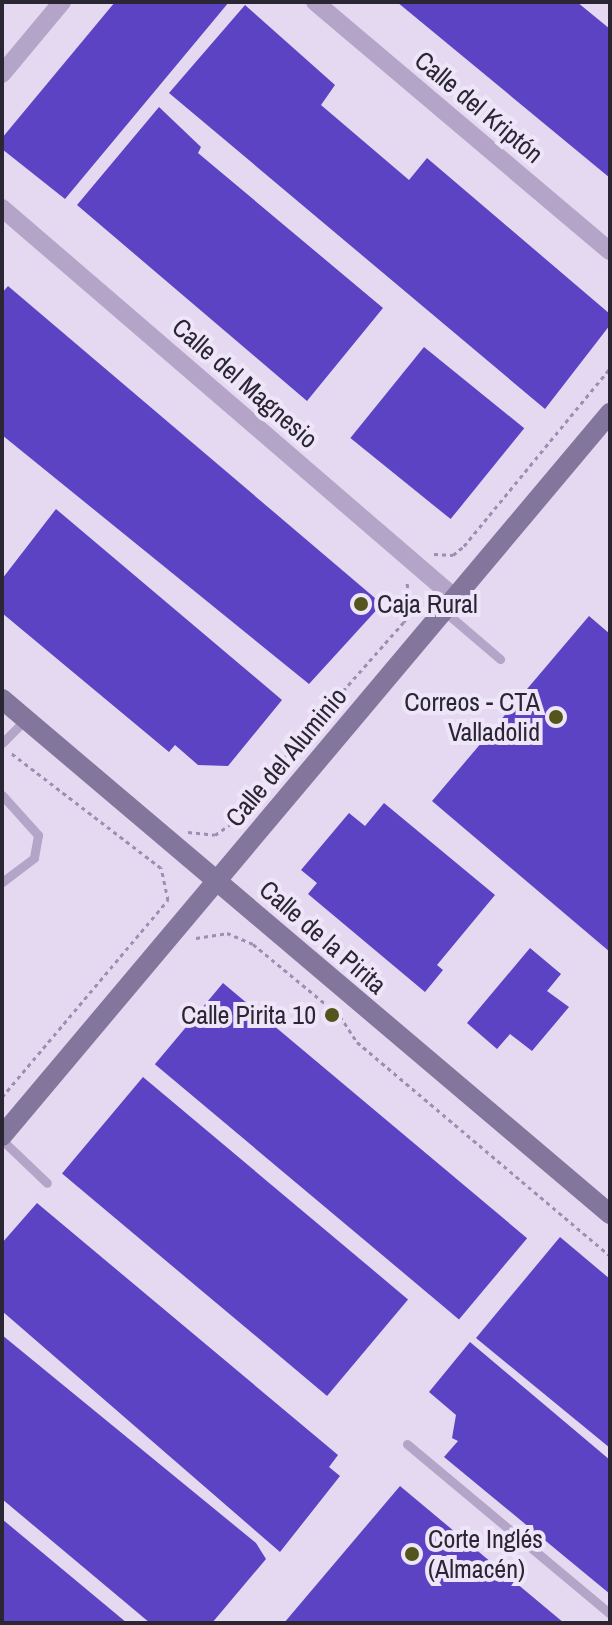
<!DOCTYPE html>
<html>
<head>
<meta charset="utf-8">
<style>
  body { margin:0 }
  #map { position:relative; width:612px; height:1625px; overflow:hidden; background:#e4d9f1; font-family:"Archivo Narrow",sans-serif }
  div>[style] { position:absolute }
  .building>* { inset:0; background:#5c43c4; transform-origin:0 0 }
  .path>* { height:3px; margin-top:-1.5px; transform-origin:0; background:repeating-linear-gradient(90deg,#9d8fb4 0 4px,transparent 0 8px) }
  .lane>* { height:9px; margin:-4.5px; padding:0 4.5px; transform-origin:4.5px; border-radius:4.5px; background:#b4a5c8 }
  .street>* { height:18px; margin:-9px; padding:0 9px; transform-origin:9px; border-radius:9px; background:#b4a5c8 }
  .secondary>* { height:20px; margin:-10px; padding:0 10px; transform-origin:10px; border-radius:10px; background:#82769c }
  .dots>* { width:22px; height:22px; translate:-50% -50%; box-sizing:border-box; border:4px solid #efe5f9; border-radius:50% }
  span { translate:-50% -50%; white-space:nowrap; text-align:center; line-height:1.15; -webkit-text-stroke:8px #efe5f9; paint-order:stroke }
  .street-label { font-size:26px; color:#2a2634 }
  .poi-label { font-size:26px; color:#2a2634 }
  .left { translate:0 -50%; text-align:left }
  .right { translate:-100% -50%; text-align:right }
  .frame { position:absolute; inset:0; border:4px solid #2a2634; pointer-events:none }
</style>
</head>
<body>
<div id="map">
  <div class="building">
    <div style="clip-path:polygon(115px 2px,229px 2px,65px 199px,2px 149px,2px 138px)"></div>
    <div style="clip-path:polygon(397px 2px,577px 2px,610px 29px,610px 178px)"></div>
    <div style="clip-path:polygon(245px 5px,335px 85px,321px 105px,409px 180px,427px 158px,610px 314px,610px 325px,545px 409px,169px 93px)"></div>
    <div style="clip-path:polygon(159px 107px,201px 147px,198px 153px,383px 308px,307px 401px,77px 205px)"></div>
    <div style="clip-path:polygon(8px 286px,382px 604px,309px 684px,2px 435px,2px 293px)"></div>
    <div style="left:424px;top:347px;width:129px;height:117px;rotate:39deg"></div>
    <div style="clip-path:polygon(56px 509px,282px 700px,228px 766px,198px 765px,175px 745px,169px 752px,2px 613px,2px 579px)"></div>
    <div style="clip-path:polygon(589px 616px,610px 634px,610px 952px,432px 801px)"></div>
    <div style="clip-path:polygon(384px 803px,495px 895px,437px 965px,443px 970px,425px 992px,308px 894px,317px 883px,301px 870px,349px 813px,365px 826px)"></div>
    <div style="clip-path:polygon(530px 948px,561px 974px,547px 991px,569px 1007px,532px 1051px,510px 1034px,497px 1049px,467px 1023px)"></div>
    <div style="left:223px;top:983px;width:397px;height:106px;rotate:40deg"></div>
    <div style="left:143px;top:1077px;width:346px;height:126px;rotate:40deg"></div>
    <div style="clip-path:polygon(37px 1203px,338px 1455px,329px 1467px,340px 1476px,280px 1552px,2px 1311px,2px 1243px)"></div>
    <div style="clip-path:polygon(560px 1237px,610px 1279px,610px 1448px,476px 1338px)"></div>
    <div style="clip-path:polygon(2px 1335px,256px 1543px,266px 1559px,212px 1623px,150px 1623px,2px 1499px)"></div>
    <div style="clip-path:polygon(470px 1342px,610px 1460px,610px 1594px,444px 1457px,458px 1441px,452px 1438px,456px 1415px,429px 1392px)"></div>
    <div style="clip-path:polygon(400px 1486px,564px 1623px,284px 1623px)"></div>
    <div style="clip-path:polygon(2px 1519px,127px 1623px,2px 1623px)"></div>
  </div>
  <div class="path">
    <div style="left:434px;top:554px;width:19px;rotate:3deg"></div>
    <div style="left:453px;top:555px;width:14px;rotate:-39deg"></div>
    <div style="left:464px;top:546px;width:230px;rotate:-50.6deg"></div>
    <div style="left:188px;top:832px;width:27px;rotate:6deg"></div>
    <div style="left:215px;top:835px;width:33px;rotate:-35deg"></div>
    <div style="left:242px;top:816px;width:25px;rotate:-64deg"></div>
    <div style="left:253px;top:793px;width:228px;rotate:-48.6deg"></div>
    <div style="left:404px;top:622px;width:13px;rotate:-58deg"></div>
    <div style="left:411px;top:611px;width:28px;rotate:-98deg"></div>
    <div style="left:196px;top:938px;width:31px;rotate:-9deg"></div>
    <div style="left:227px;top:933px;width:28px;rotate:23deg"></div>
    <div style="left:253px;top:944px;width:113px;rotate:39.6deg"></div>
    <div style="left:340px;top:1016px;width:31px;rotate:57deg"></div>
    <div style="left:357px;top:1042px;width:331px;rotate:40.2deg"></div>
    <div style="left:2px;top:1097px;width:258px;rotate:-49.9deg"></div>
    <div style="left:168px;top:900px;width:33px;rotate:-102deg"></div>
    <div style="left:161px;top:868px;width:189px;rotate:-142.5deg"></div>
  </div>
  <div class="lane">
    <div style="left:444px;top:611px;width:74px;rotate:40.6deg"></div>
    <div style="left:2px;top:743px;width:33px;rotate:-45deg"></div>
    <div style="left:2px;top:795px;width:54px;rotate:48deg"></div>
    <div style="left:38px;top:835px;width:23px;rotate:100deg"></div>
    <div style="left:34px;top:858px;width:40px;rotate:143deg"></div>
    <div style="left:2px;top:1140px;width:62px;rotate:43.7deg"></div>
    <div style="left:407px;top:1444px;width:265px;rotate:39.9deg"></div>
  </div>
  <div class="street">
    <div style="left:315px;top:2px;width:386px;rotate:40.2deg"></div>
    <div style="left:2px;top:74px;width:94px;rotate:-50.2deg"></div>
    <div style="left:2px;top:208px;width:598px;rotate:40.73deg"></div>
  </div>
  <div class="secondary">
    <div style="left:2px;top:699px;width:797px;rotate:40.27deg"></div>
    <div style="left:2px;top:1136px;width:945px;rotate:-49.94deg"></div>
  </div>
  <div class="dots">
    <div style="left:361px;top:604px;background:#54551c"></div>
    <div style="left:556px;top:717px;background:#54551c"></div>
    <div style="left:332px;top:1015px;background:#54551c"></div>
    <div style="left:412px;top:1554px;background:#54551c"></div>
  </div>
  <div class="street-label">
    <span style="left:479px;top:107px;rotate:40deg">Calle del Kriptón</span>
    <span style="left:245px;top:383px;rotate:41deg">Calle del Magnesio</span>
    <span style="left:286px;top:757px;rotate:-50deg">Calle del Aluminio</span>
    <span style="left:323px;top:937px;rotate:41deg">Calle de la Pirita</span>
  </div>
  <div class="poi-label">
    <span class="left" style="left:377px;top:604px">Caja Rural</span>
    <span class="right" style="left:540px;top:717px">Correos - CTA<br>Valladolid</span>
    <span class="right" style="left:316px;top:1015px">Calle Pirita 10</span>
    <span class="left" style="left:428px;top:1554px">Corte Inglés<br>(Almacén)</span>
  </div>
  <div class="frame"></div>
</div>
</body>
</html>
